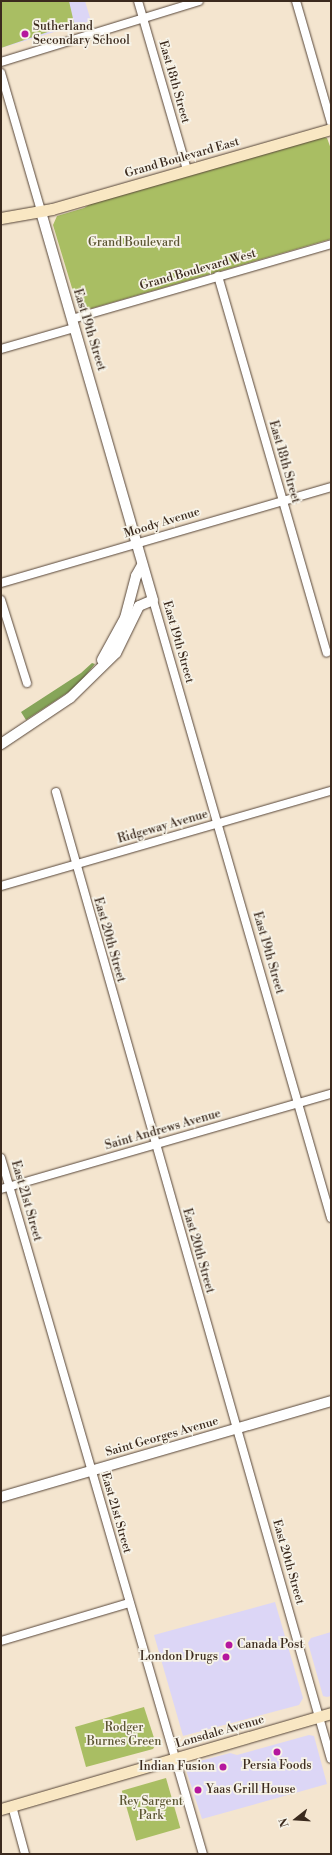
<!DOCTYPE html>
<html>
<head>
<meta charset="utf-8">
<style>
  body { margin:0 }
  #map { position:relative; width:332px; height:1855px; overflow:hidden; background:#f4e5cf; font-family:"Libre Bodoni",serif }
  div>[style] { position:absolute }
  .built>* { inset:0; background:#dcd6f6 }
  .green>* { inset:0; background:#a9be63; transform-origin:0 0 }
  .forest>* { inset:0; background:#86a559 }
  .roads { filter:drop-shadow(0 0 1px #574639) drop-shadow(0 0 1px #574639) }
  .minor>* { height:8px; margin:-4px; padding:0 4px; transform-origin:4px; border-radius:4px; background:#fff }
  .tertiary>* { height:10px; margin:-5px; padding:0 5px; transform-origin:5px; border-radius:5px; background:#fff }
  .secondary>* { height:11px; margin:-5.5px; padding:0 5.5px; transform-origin:5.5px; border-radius:5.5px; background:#f9e7c3 }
  .dots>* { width:11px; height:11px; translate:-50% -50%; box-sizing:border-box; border:2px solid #f7f3e8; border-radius:50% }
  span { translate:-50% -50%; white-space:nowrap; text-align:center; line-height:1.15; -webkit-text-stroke:3.5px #f7f3e8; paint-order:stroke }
  .poi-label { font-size:12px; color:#3b2a1e }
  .left { translate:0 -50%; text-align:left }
  .right { translate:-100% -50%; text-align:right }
  .street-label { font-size:12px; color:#3b2a1e }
  .park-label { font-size:12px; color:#5c5633 }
  .frame { position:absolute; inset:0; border:2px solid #3b2a1e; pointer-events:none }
  .north { position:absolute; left:276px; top:1799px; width:40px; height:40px; -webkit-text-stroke:3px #f7f3e8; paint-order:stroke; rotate:253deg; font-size:11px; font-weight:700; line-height:16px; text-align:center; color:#3b2a1e }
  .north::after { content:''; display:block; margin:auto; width:14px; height:18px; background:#3b2a1e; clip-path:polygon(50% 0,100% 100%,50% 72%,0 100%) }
</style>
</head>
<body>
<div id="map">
  <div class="built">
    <div style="clip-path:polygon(1px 1px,85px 1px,91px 21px,1px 48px)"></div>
    <div style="clip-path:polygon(275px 1602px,303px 1698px,299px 1705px,183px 1736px,154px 1635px)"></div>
    <div style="clip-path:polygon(331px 1632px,331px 1696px,327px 1697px,323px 1696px,308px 1643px,311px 1638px)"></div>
    <div style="clip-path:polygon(309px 1735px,314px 1736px,327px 1784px,202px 1819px,186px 1770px,192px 1763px,230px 1753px,237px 1755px)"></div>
  </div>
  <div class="green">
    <div style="clip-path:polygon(1px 1px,69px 1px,74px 23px,1px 48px)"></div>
    <div style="clip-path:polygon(321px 136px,327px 138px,331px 149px,331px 239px,86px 310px,78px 308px,53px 225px,57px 216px,84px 208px,95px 201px)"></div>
    <div style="clip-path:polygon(144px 1707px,156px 1744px,153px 1749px,86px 1767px,75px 1727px)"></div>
    <div style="left:166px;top:1778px;width:52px;height:46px;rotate:74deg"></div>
  </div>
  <div class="forest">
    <div style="clip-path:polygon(92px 663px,95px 664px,76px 687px,26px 720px,21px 712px,81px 673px)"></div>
  </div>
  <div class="roads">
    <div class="minor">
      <div style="left:138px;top:1px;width:176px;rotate:73.8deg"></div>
      <div style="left:296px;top:1px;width:126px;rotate:73.9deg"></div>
      <div style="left:1px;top:62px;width:207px;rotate:-17.1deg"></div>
      <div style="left:1px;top:73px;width:144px;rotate:73.8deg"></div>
      <div style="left:218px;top:276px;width:392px;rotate:73.9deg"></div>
      <div style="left:72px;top:319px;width:270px;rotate:-16.1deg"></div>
      <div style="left:1px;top:349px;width:76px;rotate:-16deg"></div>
      <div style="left:1px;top:583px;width:344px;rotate:-16.2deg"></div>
      <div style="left:1px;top:600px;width:87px;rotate:72.6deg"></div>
      <div style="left:153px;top:600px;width:643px;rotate:73.93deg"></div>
      <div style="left:56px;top:792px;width:1005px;rotate:74.13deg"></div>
      <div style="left:1px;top:886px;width:343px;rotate:-16.1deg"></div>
      <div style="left:1px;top:1158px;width:725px;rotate:73.82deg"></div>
      <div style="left:1px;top:1189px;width:343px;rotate:-16.1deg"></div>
      <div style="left:1px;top:1641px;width:134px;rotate:-16.5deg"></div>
      <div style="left:12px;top:1806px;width:50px;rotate:74.8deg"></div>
    </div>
    <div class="tertiary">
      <div style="left:102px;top:660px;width:48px;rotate:-61.3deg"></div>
      <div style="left:125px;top:618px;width:43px;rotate:-75.3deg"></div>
      <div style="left:136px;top:576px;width:13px;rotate:-61deg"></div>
      <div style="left:1px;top:744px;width:83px;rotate:-33.7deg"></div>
      <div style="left:70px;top:698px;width:64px;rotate:-44.4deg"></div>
      <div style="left:116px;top:653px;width:52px;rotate:-63.9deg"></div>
      <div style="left:139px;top:606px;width:15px;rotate:-23deg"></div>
      <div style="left:153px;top:600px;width:405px;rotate:-106.1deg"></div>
      <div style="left:1px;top:1497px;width:344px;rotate:-16.2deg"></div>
    </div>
    <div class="secondary">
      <div style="left:1px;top:218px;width:52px;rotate:-10deg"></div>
      <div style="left:52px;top:209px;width:290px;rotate:-16deg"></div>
      <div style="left:1px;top:1809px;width:344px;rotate:-16.2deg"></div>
    </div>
  </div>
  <div class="dots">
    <div style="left:25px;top:34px;background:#b5179e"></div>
    <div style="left:229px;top:1645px;background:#b5179e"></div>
    <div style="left:226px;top:1657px;background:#b5179e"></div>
    <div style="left:277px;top:1752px;background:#b5179e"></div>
    <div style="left:223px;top:1767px;background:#b5179e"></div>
    <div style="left:198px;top:1790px;background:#b5179e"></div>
  </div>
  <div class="poi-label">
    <span class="left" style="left:33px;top:34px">Sutherland<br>Secondary School</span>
    <span class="left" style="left:237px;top:1645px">Canada Post</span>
    <span class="right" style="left:218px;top:1657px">London Drugs</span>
    <span style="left:277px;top:1766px">Persia Foods</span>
    <span class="right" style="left:215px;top:1767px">Indian Fusion</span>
    <span class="left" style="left:206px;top:1790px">Yaas Grill House</span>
  </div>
  <div class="street-label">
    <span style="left:174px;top:82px;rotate:74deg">East 18th Street</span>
    <span style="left:182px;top:158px;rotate:-16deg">Grand Boulevard East</span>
    <span style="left:198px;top:270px;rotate:-16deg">Grand Boulevard West</span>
    <span style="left:89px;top:330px;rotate:73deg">East 19th Street</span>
    <span style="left:284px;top:462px;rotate:74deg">East 18th Street</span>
    <span style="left:162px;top:523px;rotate:-17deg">Moody Avenue</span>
    <span style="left:178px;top:642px;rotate:74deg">East 19th Street</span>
    <span style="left:163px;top:827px;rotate:-16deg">Ridgeway Avenue</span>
    <span style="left:109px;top:940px;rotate:74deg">East 20th Street</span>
    <span style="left:268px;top:953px;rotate:74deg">East 19th Street</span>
    <span style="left:163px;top:1130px;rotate:-16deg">Saint Andrews Avenue</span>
    <span style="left:26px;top:1201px;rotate:74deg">East 21st Street</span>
    <span style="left:198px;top:1251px;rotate:74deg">East 20th Street</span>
    <span style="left:162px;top:1437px;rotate:-16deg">Saint Georges Avenue</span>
    <span style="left:116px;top:1513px;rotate:74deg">East 21st Street</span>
    <span style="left:288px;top:1562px;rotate:74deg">East 20th Street</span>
    <span style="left:220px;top:1732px;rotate:-16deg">Lonsdale Avenue</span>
  </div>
  <div class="park-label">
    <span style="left:134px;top:243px">Grand Boulevard</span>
    <span style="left:124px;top:1735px">Rodger<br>Burnes Green</span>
    <span style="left:151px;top:1809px">Rey Sargent<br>Park</span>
  </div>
  <div class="frame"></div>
  <div class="north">N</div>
</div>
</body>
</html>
